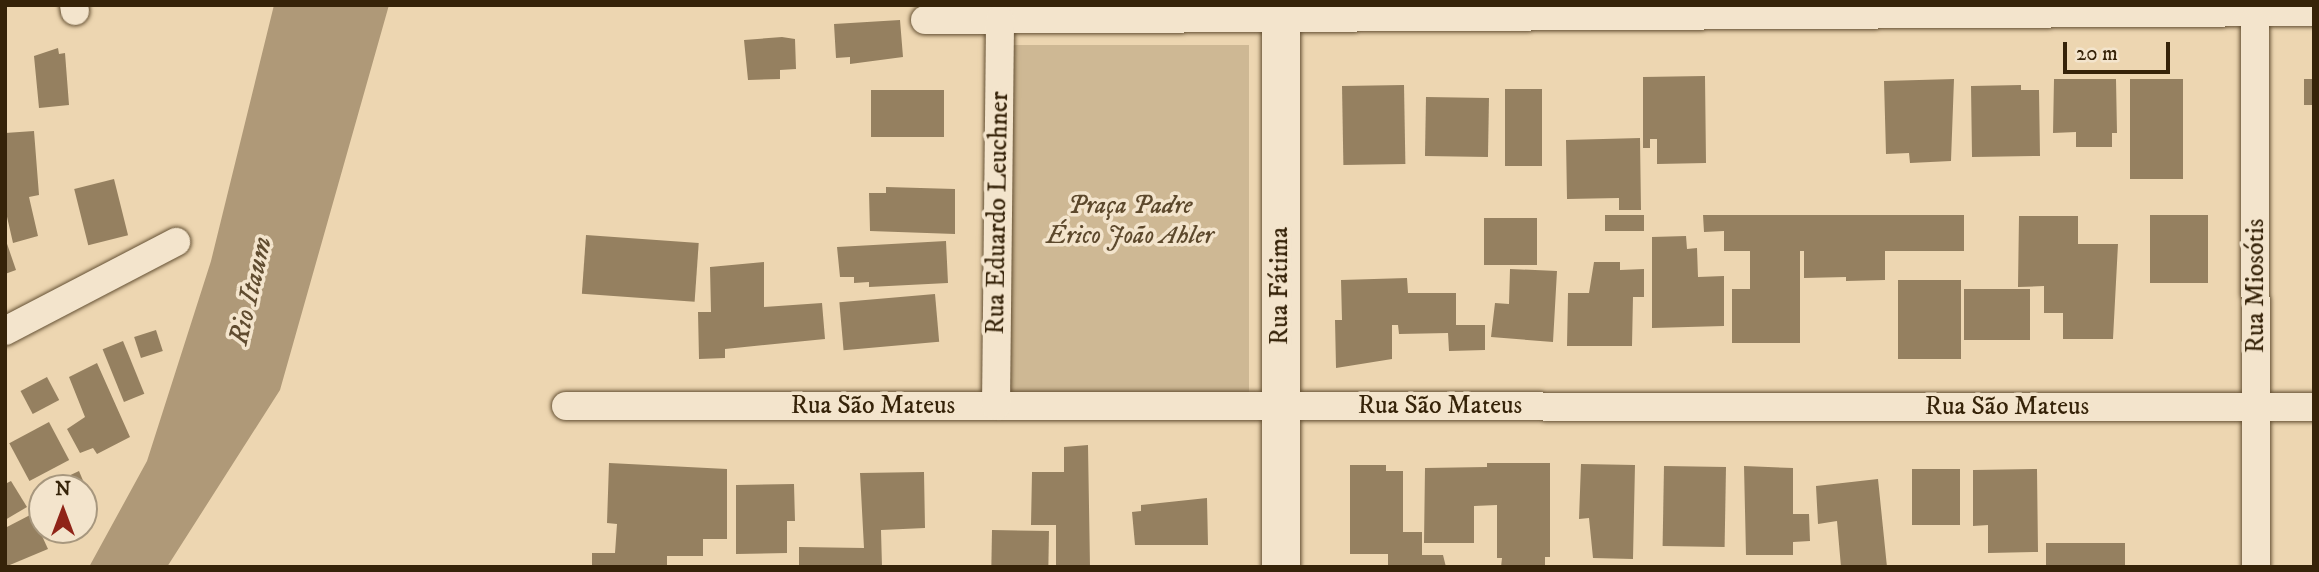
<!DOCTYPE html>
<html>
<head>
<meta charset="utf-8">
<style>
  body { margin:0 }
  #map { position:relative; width:2319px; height:572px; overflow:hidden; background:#edd6b1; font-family:"IM FELL DW Pica",serif }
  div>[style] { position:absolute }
  .green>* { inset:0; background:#ceb894; transform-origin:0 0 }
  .water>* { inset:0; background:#af9978 }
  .building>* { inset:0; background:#958060; transform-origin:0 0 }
  .roads { filter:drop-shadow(0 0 2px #645033) drop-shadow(0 0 2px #645033) }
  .minor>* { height:28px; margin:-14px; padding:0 14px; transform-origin:14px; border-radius:14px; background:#f3e4cc }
  .secondary>* { height:38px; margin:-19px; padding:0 19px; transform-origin:19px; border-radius:19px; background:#f3e4cc }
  span { translate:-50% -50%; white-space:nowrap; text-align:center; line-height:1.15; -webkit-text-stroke:7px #f3e4cc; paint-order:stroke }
  .park-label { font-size:26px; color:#5c482c; font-style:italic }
  .street-label { font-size:26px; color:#362309 }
  .water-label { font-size:28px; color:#604c30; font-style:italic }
  .frame { position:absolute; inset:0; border:7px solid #362309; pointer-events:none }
  .north { position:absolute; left:28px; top:474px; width:70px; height:70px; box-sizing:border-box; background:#f3e4cc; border:2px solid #a7977e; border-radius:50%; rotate:0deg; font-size:19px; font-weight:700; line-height:28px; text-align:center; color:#362309 }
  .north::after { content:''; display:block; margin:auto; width:24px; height:32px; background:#8f2418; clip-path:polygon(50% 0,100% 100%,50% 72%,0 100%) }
  .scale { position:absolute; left:2063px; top:42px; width:107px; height:32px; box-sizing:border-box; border:4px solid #362309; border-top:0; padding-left:9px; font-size:21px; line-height:24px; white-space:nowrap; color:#362309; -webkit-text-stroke:5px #f3e4cc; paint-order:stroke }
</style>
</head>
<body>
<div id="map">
  <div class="green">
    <div style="left:1249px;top:45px;width:352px;height:239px;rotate:90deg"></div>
  </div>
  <div class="water">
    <div style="clip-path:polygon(274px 5px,389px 5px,280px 390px,167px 567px,89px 567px,147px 461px,211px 261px)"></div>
  </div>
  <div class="building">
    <div style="clip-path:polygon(900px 20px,903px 57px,850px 64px,850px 57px,836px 58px,834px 24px)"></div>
    <div style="clip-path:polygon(782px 37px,795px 39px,796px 69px,780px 70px,780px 79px,748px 80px,744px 40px)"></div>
    <div style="clip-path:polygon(58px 48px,59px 54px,65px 53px,69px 105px,39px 108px,34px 56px)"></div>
    <div style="clip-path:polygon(1705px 76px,1706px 163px,1657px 164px,1657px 139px,1650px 139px,1650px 148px,1643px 148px,1643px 77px)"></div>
    <div style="clip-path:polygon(1954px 79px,1951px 161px,1910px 163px,1909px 153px,1886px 154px,1884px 81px)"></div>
    <div style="clip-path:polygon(2054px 79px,2116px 79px,2117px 133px,2112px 133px,2112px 147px,2076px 147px,2076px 132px,2053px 133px)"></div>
    <div style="left:2130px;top:79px;width:53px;height:100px"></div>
    <div style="left:2304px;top:79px;width:10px;height:26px"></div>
    <div style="left:1404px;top:85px;width:79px;height:62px;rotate:89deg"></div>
    <div style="clip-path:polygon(2021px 85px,2021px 90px,2039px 90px,2040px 156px,1972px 157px,1971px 86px)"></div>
    <div style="left:1505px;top:89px;width:37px;height:77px"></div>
    <div style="left:871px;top:90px;width:73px;height:47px"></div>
    <div style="left:1426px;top:97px;width:63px;height:59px;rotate:1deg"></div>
    <div style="clip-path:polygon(34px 131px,39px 195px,29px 197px,38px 236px,13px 243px,5px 208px,5px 133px)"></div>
    <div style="clip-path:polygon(1640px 138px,1641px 210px,1619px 210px,1619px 198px,1567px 199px,1566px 140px)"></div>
    <div style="left:114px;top:179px;width:58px;height:41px;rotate:76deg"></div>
    <div style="clip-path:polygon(886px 187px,955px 189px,955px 234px,870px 231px,869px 193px,886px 193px)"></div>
    <div style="left:1605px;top:215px;width:39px;height:16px"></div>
    <div style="clip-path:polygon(1703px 215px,1964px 215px,1964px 251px,1885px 251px,1885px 280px,1846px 281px,1846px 277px,1804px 278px,1804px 251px,1800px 251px,1800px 343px,1732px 343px,1732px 289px,1750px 289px,1750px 251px,1724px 251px,1724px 231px,1704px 232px)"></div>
    <div style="left:2150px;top:215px;width:58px;height:68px"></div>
    <div style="clip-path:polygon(2019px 216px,2078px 216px,2078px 244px,2118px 244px,2113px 339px,2063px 339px,2063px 313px,2044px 313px,2044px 286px,2018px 287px)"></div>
    <div style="left:1484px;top:218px;width:53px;height:47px"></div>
    <div style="left:586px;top:235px;width:113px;height:59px;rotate:4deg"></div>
    <div style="clip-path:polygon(1686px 236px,1687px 249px,1697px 248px,1698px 277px,1724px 276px,1724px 326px,1652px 328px,1652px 237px)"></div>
    <div style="clip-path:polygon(5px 238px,16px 270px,5px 274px)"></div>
    <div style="clip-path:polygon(946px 241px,948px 283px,869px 287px,869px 282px,854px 283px,854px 277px,840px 277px,837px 247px)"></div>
    <div style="clip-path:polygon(764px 262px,764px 307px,822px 303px,825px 339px,725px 349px,725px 358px,699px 359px,698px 312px,711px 312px,710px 267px)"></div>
    <div style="clip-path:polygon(1594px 262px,1620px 262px,1620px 270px,1644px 269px,1644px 297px,1633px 297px,1632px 346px,1567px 346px,1568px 293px,1589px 293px)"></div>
    <div style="clip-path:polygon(1510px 269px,1557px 271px,1553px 342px,1491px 337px,1495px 303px,1509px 304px)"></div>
    <div style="clip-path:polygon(1407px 278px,1408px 293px,1456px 293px,1456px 325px,1485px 325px,1485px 350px,1449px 351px,1448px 333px,1399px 334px,1398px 325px,1392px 325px,1392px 359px,1336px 368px,1335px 320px,1342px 320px,1341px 280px)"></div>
    <div style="left:1898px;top:280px;width:63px;height:79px"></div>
    <div style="left:1964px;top:289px;width:66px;height:51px"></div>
    <div style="left:935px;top:294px;width:48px;height:96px;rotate:85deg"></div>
    <div style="left:156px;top:330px;width:22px;height:23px;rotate:72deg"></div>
    <div style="left:123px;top:341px;width:57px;height:22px;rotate:68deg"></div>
    <div style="clip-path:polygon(97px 363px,130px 437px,97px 454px,93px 448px,80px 453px,67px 429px,85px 417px,69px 377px)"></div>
    <div style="left:47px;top:377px;width:26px;height:30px;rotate:62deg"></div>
    <div style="left:49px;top:422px;width:43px;height:45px;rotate:62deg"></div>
    <div style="clip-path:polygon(1088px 445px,1090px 567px,1056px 567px,1056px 525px,1031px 525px,1032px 472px,1064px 472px,1064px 447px)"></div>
    <div style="clip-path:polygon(609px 463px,727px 469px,727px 539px,703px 539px,703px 556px,667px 556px,667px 567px,592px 567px,592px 553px,615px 553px,617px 524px,607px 523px)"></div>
    <div style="clip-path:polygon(1487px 463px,1550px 463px,1550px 557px,1545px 557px,1545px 567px,1501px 567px,1502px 558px,1497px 558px,1497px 505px,1474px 506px,1474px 543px,1424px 543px,1425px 468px,1487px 467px)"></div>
    <div style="clip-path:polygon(1581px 464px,1635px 465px,1633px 559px,1593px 558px,1589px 518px,1579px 519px)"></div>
    <div style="clip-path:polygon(1350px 465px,1386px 465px,1386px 471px,1403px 471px,1403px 532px,1422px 532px,1422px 555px,1443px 555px,1446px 567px,1388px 567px,1388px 554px,1350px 554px)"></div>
    <div style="left:1664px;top:466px;width:62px;height:80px;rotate:1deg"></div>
    <div style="clip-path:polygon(1744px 466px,1793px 468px,1793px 514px,1809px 514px,1810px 541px,1793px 542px,1793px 555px,1746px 555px)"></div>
    <div style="left:1912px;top:469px;width:48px;height:56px"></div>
    <div style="clip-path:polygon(2037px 469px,2038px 552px,1988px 553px,1988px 525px,1973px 526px,1973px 470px)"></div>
    <div style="clip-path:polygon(79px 471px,87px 490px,43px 488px)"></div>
    <div style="clip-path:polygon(924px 472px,925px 528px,881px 530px,882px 567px,799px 567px,799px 547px,864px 548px,860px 473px)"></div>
    <div style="clip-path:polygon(1878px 479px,1887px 567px,1841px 567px,1837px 521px,1818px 524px,1816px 486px)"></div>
    <div style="clip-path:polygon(11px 481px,27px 507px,5px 520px,5px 484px)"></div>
    <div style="clip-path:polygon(794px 484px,795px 521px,787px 521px,787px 553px,736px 554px,736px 485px)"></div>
    <div style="clip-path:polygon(42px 488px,42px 516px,32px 493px)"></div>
    <div style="clip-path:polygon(1207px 498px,1208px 545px,1135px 545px,1132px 512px,1141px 511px,1141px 505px)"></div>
    <div style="clip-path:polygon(32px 514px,48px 549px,5px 567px,5px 528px)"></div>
    <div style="left:992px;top:530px;width:57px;height:37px;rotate:1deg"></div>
    <div style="left:2046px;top:543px;width:79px;height:24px"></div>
  </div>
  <div class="roads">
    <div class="minor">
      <div style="left:74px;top:5px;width:6px;rotate:81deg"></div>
      <div style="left:2255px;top:5px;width:562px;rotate:89.9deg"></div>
      <div style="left:925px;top:20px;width:1389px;rotate:-0.33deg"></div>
      <div style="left:5px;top:331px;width:193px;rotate:-27.5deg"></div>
      <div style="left:566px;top:406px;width:1748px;rotate:0.03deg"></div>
      <div style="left:996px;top:406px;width:386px;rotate:-89.4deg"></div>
    </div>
    <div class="secondary">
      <div style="left:1281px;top:567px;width:562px;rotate:-90deg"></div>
    </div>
  </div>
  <div class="park-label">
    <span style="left:1130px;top:221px">Praça Padre<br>Érico João Ahler</span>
  </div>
  <div class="street-label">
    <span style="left:998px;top:213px;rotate:-89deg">Rua Eduardo Leuchner</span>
    <span style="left:1280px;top:286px;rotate:-90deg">Rua Fátima</span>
    <span style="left:2256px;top:286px;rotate:-90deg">Rua Miosótis</span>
    <span style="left:873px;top:406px">Rua São Mateus</span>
    <span style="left:1440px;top:406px">Rua São Mateus</span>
    <span style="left:2007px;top:407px">Rua São Mateus</span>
  </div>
  <div class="water-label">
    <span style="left:251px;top:291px;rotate:-77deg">Rio Itaum</span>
  </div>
  <div class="frame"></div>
  <div class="north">N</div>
  <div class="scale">20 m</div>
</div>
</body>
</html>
